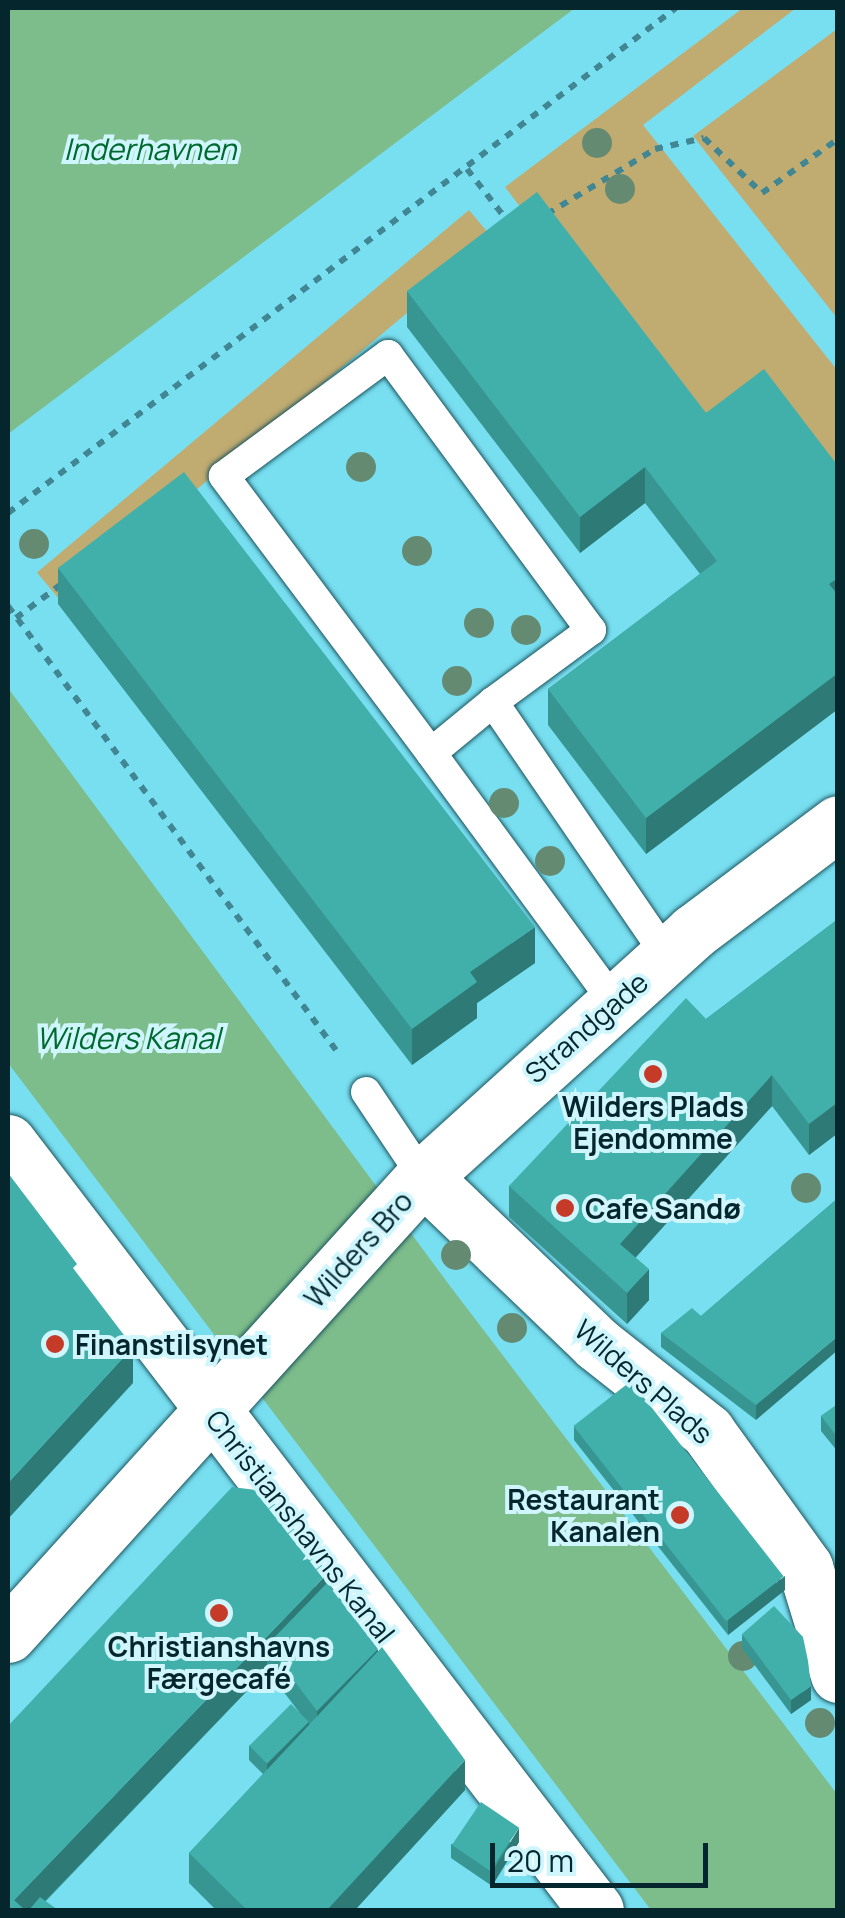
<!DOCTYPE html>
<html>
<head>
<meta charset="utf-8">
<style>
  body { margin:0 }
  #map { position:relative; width:845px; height:1918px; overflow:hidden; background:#78dff1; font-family:Manrope,sans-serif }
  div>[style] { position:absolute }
  .green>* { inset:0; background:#c0ab71; transform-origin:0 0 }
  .water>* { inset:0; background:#7dbc8b }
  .path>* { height:6px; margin-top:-3px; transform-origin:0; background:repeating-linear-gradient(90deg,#418793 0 8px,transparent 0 16px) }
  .roads { filter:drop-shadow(0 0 2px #1c545e) drop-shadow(0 0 2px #1c545e) }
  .service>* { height:30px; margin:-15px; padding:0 15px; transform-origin:15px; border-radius:15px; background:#fff }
  .minor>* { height:55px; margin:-27.5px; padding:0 27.5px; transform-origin:27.5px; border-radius:27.5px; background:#fff }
  .trees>* { width:30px; height:30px; margin:-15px; border-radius:50%; background:#658a72 }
  .wall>* { inset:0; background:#389692 }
  .shaded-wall>* { inset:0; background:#2e7a77 }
  .building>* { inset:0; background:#41afaa; transform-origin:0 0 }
  .dots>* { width:28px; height:28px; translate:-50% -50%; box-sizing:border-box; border:5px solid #d0f6fd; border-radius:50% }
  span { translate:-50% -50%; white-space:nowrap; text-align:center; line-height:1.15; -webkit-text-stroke:8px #d0f6fd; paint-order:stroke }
  .street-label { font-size:28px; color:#04262c }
  .poi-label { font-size:28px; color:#04262c; font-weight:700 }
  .left { translate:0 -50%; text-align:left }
  .right { translate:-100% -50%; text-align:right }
  .water-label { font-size:30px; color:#00692e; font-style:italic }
  .frame { position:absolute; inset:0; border:10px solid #04262c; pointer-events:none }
  .scale { position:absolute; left:490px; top:1843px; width:218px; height:45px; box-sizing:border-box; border:5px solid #04262c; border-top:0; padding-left:12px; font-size:30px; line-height:35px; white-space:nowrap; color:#04262c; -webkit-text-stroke:8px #d0f6fd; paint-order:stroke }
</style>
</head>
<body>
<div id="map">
  <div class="green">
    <div style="clip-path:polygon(743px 8px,796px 8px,643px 125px,837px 370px,837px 502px,706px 449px,505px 187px)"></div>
    <div style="clip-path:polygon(837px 29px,837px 318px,693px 136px)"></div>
    <div style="left:469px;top:210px;width:39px;height:564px;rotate:50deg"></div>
  </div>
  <div class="water">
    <div style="clip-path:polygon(8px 8px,575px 8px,8px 434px)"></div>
    <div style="clip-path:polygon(8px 688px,450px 1286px,837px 1794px,837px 1910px,651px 1910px,8px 1063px)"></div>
  </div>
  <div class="path">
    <div style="left:467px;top:169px;width:68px;rotate:52.1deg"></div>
    <div style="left:547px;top:214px;width:126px;rotate:-31deg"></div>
    <div style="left:655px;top:149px;width:50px;rotate:-12.7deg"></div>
    <div style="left:704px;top:138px;width:80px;rotate:43.5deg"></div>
    <div style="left:762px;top:193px;width:93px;rotate:-35.4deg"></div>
    <div style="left:8px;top:513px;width:837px;rotate:-37.09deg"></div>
    <div style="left:8px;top:606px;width:552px;rotate:53.55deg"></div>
    <div style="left:16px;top:618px;width:59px;rotate:-36.7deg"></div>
  </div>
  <div class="roads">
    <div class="service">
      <div style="left:493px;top:702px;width:80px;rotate:140.6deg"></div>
      <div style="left:431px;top:753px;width:346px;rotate:-126.8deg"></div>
      <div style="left:224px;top:476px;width:204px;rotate:-36.4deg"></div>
      <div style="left:388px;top:355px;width:342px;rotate:53.6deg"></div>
      <div style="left:591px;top:630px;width:122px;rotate:143.7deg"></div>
      <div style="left:493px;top:702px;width:308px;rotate:55.6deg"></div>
      <div style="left:431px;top:753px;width:309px;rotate:53.7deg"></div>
      <div style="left:366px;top:1092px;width:102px;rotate:56.2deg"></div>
    </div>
    <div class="minor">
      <div style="left:8px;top:1142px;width:967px;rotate:52.56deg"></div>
      <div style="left:423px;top:1177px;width:241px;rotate:43.8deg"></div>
      <div style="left:597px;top:1344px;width:140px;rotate:38.3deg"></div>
      <div style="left:707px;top:1431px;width:168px;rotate:54.2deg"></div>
      <div style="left:805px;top:1567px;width:113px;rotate:73deg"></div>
      <div style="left:8px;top:1635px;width:618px;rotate:-47.82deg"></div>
      <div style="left:423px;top:1177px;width:365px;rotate:-42.2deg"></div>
      <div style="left:693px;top:932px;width:181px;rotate:-36.9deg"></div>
    </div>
  </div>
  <div class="trees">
    <div style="left:597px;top:143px"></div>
    <div style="left:620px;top:189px"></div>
    <div style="left:361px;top:467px"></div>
    <div style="left:34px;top:544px"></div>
    <div style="left:417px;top:551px"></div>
    <div style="left:479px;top:623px"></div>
    <div style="left:526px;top:630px"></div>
    <div style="left:457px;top:681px"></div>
    <div style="left:504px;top:803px"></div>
    <div style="left:550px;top:861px"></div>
    <div style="left:806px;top:1188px"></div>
    <div style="left:456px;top:1255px"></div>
    <div style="left:512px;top:1328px"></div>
    <div style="left:743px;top:1656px"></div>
    <div style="left:820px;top:1723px"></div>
  </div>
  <div class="wall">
    <div style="clip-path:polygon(407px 291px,838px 466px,838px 709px,646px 854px,548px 725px,548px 689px,700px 574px,645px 503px,580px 553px,407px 327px)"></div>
    <div style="clip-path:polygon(58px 568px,535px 963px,477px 1003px,477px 1018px,412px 1065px,58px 604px)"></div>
    <div style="clip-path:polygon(838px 919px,838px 1133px,809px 1155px,772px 1106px,635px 1257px,649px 1300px,627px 1324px,509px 1217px,509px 1186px,706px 1019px)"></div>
    <div style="clip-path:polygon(838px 1198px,756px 1420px,661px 1347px,661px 1333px,701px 1316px)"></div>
    <div style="clip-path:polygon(838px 1404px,838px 1452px,821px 1431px,821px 1416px)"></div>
    <div style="clip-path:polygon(574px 1426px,785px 1590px,728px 1635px,574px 1440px)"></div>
    <div style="clip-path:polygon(328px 1582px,378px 1652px,465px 1790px,355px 1910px,216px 1910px,189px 1883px,189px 1853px,263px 1774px,249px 1760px,249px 1746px,299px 1712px,267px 1670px,46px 1901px,8px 1910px)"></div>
    <div style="clip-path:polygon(742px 1634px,811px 1700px,791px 1714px,742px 1648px)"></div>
    <div style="clip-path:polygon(519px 1842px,492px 1886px,451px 1858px,451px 1844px)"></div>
  </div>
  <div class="shaded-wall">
    <div style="clip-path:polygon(645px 467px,645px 503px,580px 553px,580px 517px)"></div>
    <div style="clip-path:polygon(838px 578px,838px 614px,829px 584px)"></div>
    <div style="clip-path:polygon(838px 673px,838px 709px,646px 854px,646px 818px)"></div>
    <div style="clip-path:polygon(535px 927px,535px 963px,477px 1003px,477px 1018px,412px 1065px,412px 1029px,470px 972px)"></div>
    <div style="clip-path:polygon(772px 1075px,772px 1106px,620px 1275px,620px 1244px)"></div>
    <div style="clip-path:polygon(838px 1102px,838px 1133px,809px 1155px,809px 1124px)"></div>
    <div style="clip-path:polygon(649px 1269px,649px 1300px,627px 1324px,627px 1293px)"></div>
    <div style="clip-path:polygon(838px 1336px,838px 1350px,756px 1420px,756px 1405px)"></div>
    <div style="clip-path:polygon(133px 1347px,133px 1383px,8px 1519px,8px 1483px)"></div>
    <div style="clip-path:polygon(328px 1573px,328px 1607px,267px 1645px,267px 1670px,36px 1910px,14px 1910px,14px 1900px)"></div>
    <div style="clip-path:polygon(785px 1576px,785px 1590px,728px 1635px,728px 1620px)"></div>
    <div style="clip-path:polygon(378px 1649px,378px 1673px,317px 1736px,317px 1711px)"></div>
    <div style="clip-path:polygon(811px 1686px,811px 1700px,791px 1714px,791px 1700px)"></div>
    <div style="clip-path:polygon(309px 1722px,309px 1736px,267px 1778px,267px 1764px)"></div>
    <div style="clip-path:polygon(465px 1760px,465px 1790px,355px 1910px,327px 1910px)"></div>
    <div style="clip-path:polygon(519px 1828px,519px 1842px,492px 1886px,492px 1872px)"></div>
  </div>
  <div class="building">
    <div style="clip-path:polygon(537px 192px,706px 413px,764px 369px,838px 466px,838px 578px,829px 584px,838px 595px,838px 673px,646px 818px,548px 689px,717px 561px,645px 467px,580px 517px,407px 291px)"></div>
    <div style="clip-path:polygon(184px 472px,535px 927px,470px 972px,477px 982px,412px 1029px,58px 568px)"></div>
    <div style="clip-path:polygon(838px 919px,838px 1102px,809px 1124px,772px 1075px,620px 1244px,649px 1269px,627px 1293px,509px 1186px,686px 998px,706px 1019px)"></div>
    <div style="clip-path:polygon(8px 1173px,77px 1264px,73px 1268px,133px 1347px,8px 1483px)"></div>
    <div style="clip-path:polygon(838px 1198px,838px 1336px,756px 1405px,661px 1333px,692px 1308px,701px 1316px)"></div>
    <div style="left:631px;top:1381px;width:248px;height:73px;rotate:52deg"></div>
    <div style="clip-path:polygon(838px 1404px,838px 1438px,821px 1416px)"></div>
    <div style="clip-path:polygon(232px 1487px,265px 1491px,328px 1573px,14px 1900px,25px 1910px,8px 1910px,8px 1726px)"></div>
    <div style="clip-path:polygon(328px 1582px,378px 1649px,317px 1711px,267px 1645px)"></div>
    <div style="clip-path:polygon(774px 1606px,803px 1637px,808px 1661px,811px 1686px,791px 1700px,742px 1634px)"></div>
    <div style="clip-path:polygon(382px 1647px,465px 1760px,327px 1910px,247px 1910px,189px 1853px)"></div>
    <div style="left:291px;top:1704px;width:25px;height:59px;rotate:45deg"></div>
    <div style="left:481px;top:1802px;width:46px;height:52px;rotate:34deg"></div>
    <div style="clip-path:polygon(40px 1897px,58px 1910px,29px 1910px)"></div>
  </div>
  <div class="dots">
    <div style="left:653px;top:1074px;background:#c63a28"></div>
    <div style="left:565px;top:1208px;background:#c63a28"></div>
    <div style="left:55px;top:1344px;background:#c63a28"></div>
    <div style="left:680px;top:1515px;background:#c63a28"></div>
    <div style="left:219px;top:1613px;background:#c63a28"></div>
  </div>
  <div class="street-label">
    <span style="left:586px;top:1027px;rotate:-41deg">Strandgade</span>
    <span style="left:358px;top:1249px;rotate:-48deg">Wilders Bro</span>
    <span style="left:644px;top:1381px;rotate:41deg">Wilders Plads</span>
    <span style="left:301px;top:1526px;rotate:52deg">Christianshavns Kanal</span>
  </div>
  <div class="poi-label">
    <span style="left:653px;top:1122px">Wilders Plads<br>Ejendomme</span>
    <span class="left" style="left:585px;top:1208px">Cafe Sandø</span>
    <span class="left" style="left:75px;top:1344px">Finanstilsynet</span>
    <span class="right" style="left:660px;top:1515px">Restaurant<br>Kanalen</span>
    <span style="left:219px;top:1662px">Christianshavns<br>Færgecafé</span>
  </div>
  <div class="water-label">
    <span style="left:150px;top:149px">Inderhavnen</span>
    <span style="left:128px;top:1038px">Wilders Kanal</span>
  </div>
  <div class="frame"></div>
  <div class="scale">20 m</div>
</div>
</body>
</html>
